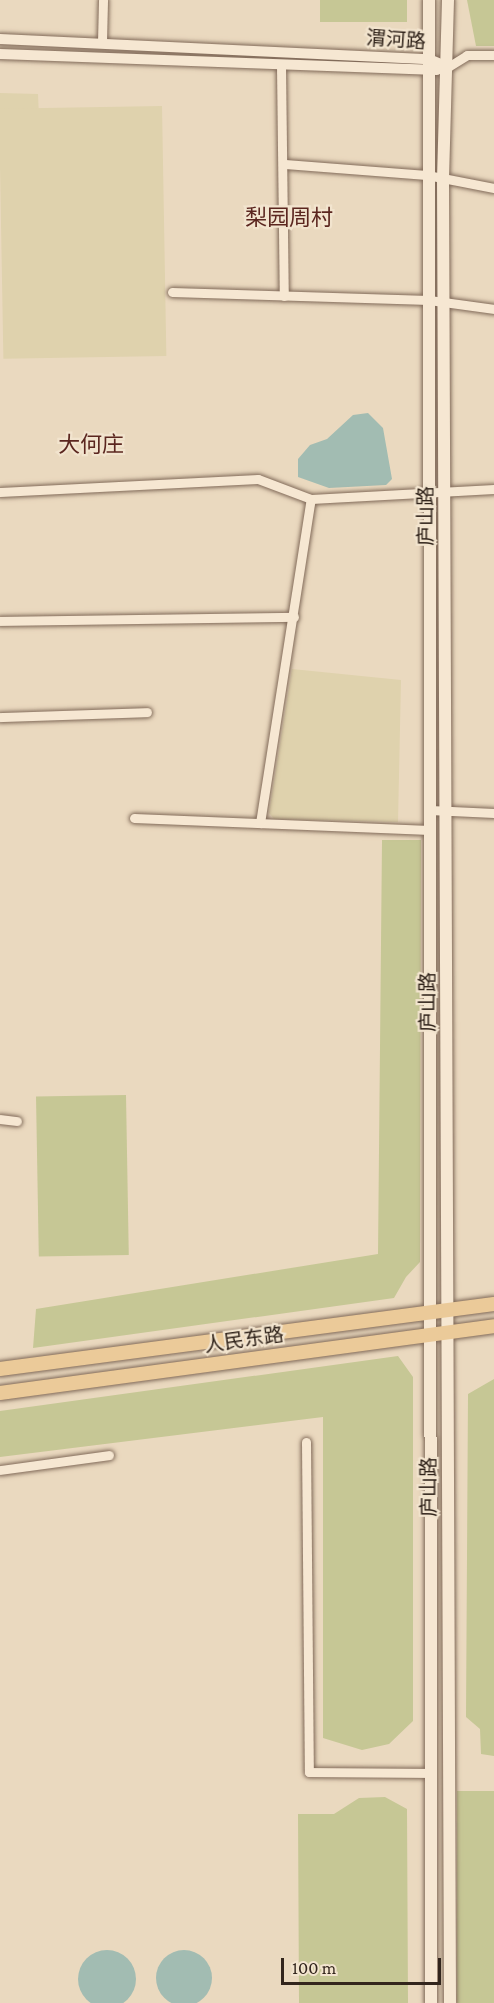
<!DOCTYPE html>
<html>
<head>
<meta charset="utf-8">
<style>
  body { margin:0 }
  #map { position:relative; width:494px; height:2003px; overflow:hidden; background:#ead9bf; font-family:"Crimson Pro","Noto Sans SC",serif }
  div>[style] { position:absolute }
  .farmland>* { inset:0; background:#dfd2ad; transform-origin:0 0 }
  .green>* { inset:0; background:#c6c795; transform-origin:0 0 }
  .water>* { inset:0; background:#a2bcb2 }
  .round { border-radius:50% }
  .roads { filter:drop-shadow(0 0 2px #816a59) drop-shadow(0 0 2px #816a59) }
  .minor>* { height:9px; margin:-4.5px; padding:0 4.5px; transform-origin:4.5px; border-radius:4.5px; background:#f6e7d2 }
  .tertiary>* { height:10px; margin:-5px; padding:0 5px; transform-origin:5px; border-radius:5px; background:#f6e7d2 }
  .secondary>* { height:12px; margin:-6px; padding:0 6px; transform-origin:6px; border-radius:6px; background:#f6e7d2 }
  .primary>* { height:14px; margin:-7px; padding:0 7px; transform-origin:7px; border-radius:7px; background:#ebca99 }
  span { translate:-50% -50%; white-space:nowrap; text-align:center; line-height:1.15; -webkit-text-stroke:4.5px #f2e4ce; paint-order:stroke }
  .street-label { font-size:20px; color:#32251c }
  .quarter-label { font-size:22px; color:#5b261f }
  .scale { position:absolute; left:281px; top:1958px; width:160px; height:27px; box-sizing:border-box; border:3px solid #32251c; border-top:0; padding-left:8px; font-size:18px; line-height:21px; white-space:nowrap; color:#32251c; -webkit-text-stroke:4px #f2e4ce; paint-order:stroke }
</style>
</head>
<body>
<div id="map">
  <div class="farmland">
    <div style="clip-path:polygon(0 93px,38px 94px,39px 118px,0 122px)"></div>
    <div style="left:162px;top:106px;width:250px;height:163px;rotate:89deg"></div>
    <div style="clip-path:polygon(292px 669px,401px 680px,398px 822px,274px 819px,269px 813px)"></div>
  </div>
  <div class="green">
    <div style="left:320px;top:0;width:87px;height:22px"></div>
    <div style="clip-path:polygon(467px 0,494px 0,494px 46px,476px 46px)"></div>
    <div style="clip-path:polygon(382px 840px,421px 840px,420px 1262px,406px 1277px,394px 1298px,33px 1348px,36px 1309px,378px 1254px)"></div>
    <div style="left:126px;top:1095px;width:160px;height:90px;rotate:89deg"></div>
    <div style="clip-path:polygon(398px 1356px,413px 1377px,413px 1721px,389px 1744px,362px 1750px,323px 1738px,323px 1417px,0 1457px,0 1411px)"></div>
    <div style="clip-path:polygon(494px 1379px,494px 1756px,481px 1754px,480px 1729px,466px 1717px,468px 1394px)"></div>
    <div style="left:494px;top:1791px;width:212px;height:37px;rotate:90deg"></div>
    <div style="clip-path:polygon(385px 1797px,407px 1809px,408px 2003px,299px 2003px,298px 1814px,334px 1814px,359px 1798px)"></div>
  </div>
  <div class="water">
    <div style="clip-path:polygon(368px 413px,383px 428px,392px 479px,386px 485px,329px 488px,298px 477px,298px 459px,310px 445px,327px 439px,353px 415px)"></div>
    <div class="round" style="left:156px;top:1950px;width:56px;height:56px"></div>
    <div class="round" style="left:78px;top:1950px;width:58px;height:58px"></div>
  </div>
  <div class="roads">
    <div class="minor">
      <div style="left:102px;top:42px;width:42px;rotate:-88.6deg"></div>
      <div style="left:281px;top:66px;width:230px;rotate:89.3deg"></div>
      <div style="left:448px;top:67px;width:22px;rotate:-32deg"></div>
      <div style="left:467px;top:55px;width:27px"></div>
      <div style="left:285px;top:164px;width:142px;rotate:4.4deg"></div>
      <div style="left:427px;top:175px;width:68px;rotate:11deg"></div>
      <div style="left:172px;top:292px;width:257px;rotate:1.8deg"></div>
      <div style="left:429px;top:300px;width:66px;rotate:7.9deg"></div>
      <div style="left:0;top:492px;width:258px;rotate:-2.9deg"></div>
      <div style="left:258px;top:479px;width:57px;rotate:20.7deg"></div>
      <div style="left:311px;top:499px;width:183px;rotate:-3.1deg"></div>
      <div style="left:0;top:621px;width:294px;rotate:-0.8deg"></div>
      <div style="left:0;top:717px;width:147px;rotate:-1.9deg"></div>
      <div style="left:430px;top:810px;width:64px;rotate:2.7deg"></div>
      <div style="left:134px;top:818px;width:296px;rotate:2.3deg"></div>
      <div style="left:260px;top:823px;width:328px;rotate:-81.1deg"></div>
      <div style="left:0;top:1119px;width:17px;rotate:7deg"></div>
      <div style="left:306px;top:1442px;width:330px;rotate:89.5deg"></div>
      <div style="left:309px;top:1772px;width:123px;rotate:0.5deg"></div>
      <div style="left:0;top:1470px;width:110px;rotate:-7.8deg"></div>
    </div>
    <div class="tertiary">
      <div style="left:0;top:39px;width:429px;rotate:2.7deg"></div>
      <div style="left:429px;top:59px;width:21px;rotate:23deg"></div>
      <div style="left:0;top:54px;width:437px;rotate:2.1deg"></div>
    </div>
    <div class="secondary">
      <div style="left:429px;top:0;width:2003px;rotate:89.94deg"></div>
      <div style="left:448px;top:0;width:177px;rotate:91.6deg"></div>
      <div style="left:443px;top:177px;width:1826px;rotate:89.78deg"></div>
    </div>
    <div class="primary">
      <div style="left:0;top:1369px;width:498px;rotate:-7.5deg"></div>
      <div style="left:0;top:1393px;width:499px;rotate:-7.7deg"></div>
    </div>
  </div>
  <div class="street-label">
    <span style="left:396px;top:40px;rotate:4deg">渭河路</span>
    <span style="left:426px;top:516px;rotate:-90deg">庐山路</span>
    <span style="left:428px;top:1002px;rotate:-90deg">庐山路</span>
    <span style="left:244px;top:1340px;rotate:-8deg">人民东路</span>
    <span style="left:429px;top:1487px;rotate:-90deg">庐山路</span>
  </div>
  <div class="quarter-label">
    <span style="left:289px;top:218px">梨园周村</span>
    <span style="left:91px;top:445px">大何庄</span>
  </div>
  <div class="scale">100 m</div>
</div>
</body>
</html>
